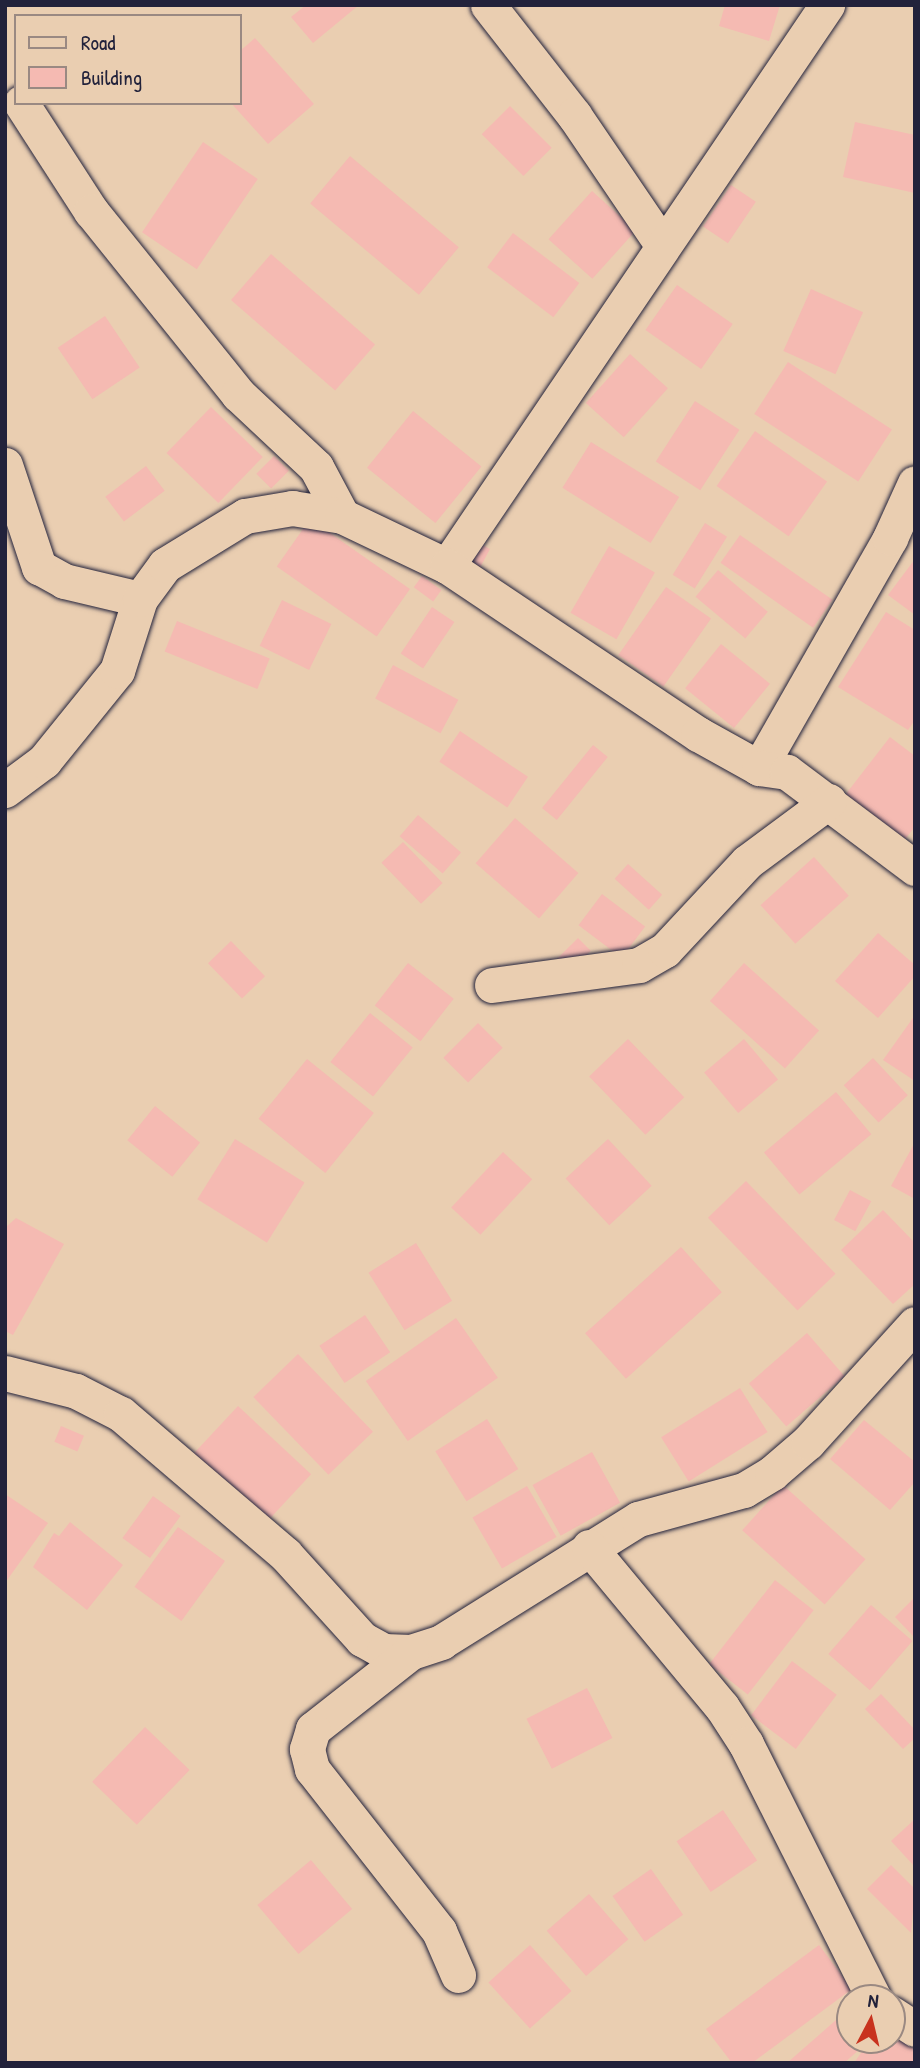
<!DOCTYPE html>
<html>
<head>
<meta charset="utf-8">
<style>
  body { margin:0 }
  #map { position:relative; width:920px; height:2068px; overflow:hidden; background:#eaceb1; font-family:"Patrick Hand",sans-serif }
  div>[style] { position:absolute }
  .building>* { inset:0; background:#f5bab2; transform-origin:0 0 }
  .roads { filter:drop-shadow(0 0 2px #22223b) drop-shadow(0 0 2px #22223b) }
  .minor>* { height:35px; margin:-17.5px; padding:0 17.5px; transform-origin:17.5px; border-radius:17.5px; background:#eaceb1 }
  span { translate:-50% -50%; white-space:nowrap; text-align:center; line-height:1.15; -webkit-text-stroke:7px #eaceb1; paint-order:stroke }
  .frame { position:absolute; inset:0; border:7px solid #22223b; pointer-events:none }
  .legend { position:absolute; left:14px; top:14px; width:228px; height:91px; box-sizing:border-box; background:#eaceb1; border:2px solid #9a8982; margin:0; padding:9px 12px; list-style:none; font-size:21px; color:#22223b }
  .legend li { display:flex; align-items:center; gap:14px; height:35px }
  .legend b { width:35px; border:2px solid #9a8982 }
  .north { position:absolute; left:836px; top:1984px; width:70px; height:70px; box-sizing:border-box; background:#eaceb1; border:2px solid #9a8982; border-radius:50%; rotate:7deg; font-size:19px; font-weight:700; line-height:28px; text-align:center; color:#22223b }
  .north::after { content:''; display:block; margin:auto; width:24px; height:32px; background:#c8321e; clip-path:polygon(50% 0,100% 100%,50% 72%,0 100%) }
</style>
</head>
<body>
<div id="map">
  <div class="building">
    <div style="clip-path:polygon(306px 5px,359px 5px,313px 43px,291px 17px)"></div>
    <div style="clip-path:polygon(725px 5px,780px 5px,769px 41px,719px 26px)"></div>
    <div style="clip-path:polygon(255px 38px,314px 104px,268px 144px,231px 103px,240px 103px,240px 51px)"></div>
    <div style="left:510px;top:106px;width:59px;height:40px;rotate:45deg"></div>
    <div style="clip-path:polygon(855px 122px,915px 135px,915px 193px,843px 177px)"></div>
    <div style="left:203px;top:142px;width:66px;height:109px;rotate:34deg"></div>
    <div style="left:350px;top:156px;width:142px;height:62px;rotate:40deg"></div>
    <div style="left:731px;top:185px;width:30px;height:50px;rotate:34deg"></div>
    <div style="left:592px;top:191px;width:59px;height:65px;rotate:42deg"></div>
    <div style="left:513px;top:233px;width:83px;height:43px;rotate:37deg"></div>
    <div style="left:271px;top:254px;width:138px;height:61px;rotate:41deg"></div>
    <div style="left:677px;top:285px;width:68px;height:55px;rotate:35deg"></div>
    <div style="left:811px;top:289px;width:57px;height:68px;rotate:24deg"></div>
    <div style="left:105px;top:316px;width:62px;height:57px;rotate:56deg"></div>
    <div style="left:630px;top:354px;width:51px;height:66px;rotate:42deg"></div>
    <div style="left:788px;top:362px;width:124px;height:62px;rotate:33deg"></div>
    <div style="left:695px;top:401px;width:53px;height:72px;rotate:33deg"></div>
    <div style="left:211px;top:407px;width:72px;height:64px;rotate:44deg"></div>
    <div style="left:413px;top:411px;width:88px;height:73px;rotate:39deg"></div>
    <div style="left:755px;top:431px;width:88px;height:67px;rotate:35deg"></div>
    <div style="left:591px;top:442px;width:104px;height:54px;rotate:32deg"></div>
    <div style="left:274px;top:456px;width:21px;height:25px;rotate:45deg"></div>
    <div style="left:146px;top:466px;width:31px;height:51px;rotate:53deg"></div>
    <div style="left:310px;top:519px;width:122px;height:58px;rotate:35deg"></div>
    <div style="left:705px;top:523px;width:26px;height:61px;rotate:32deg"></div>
    <div style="left:740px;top:535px;width:113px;height:34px;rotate:35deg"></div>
    <div style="left:475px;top:541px;width:17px;height:27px;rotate:28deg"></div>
    <div style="left:609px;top:546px;width:53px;height:77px;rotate:30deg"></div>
    <div style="clip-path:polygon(915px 559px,915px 615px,888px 595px)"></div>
    <div style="left:718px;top:570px;width:65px;height:35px;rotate:40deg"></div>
    <div style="left:422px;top:576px;width:24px;height:14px;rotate:36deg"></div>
    <div style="left:666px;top:587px;width:55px;height:83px;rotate:35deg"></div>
    <div style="left:282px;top:600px;width:55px;height:51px;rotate:26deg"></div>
    <div style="left:432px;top:607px;width:27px;height:56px;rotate:34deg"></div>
    <div style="clip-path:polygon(886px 612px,915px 630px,915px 720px,908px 730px,838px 687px)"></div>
    <div style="left:177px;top:621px;width:100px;height:33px;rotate:22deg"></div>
    <div style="left:721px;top:644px;width:63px;height:57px;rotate:39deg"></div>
    <div style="left:393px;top:665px;width:74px;height:38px;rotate:28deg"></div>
    <div style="left:460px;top:731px;width:82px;height:37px;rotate:34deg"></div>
    <div style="clip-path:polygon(890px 737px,915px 756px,915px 827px,901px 844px,842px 799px)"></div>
    <div style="left:593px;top:745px;width:19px;height:81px;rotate:39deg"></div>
    <div style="left:418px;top:815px;width:57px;height:28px;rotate:41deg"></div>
    <div style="left:515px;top:818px;width:84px;height:60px;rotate:41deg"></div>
    <div style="left:403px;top:842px;width:57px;height:30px;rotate:46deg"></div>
    <div style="left:814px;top:857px;width:52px;height:72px;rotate:48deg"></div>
    <div style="left:628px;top:864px;width:46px;height:20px;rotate:42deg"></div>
    <div style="left:602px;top:894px;width:54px;height:39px;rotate:37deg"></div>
    <div style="clip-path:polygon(878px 933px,915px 965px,915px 976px,878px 1018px,835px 981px)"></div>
    <div style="left:578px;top:938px;width:18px;height:33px;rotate:45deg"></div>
    <div style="left:231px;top:941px;width:49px;height:32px;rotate:46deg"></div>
    <div style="left:408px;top:963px;width:58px;height:54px;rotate:38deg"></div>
    <div style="left:744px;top:963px;width:101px;height:51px;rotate:42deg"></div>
    <div style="left:370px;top:1013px;width:55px;height:63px;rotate:39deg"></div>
    <div style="clip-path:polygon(915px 1015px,915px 1081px,883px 1060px)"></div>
    <div style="left:478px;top:1023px;width:35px;height:49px;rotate:45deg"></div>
    <div style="left:628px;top:1039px;width:81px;height:54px;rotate:46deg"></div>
    <div style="left:744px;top:1039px;width:53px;height:52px;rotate:50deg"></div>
    <div style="left:873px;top:1058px;width:51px;height:40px;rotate:47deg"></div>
    <div style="left:307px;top:1059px;width:86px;height:77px;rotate:39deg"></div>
    <div style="left:836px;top:1092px;width:55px;height:94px;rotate:50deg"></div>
    <div style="left:155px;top:1106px;width:58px;height:44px;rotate:39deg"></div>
    <div style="left:235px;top:1139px;width:82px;height:71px;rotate:32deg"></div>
    <div style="left:608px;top:1139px;width:64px;height:58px;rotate:47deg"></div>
    <div style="clip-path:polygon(915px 1142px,915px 1199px,891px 1186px)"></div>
    <div style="left:503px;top:1152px;width:40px;height:76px;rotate:43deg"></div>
    <div style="left:746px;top:1181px;width:129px;height:53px;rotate:46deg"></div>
    <div style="left:850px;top:1190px;width:24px;height:34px;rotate:28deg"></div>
    <div style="clip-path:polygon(883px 1210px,915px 1243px,915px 1284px,893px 1304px,841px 1250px)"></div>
    <div style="clip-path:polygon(16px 1218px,64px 1244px,13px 1335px,5px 1331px,5px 1228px)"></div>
    <div style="left:416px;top:1243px;width:68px;height:56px;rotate:58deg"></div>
    <div style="left:681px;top:1247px;width:61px;height:129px;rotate:48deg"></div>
    <div style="left:365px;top:1315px;width:45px;height:55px;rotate:56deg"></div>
    <div style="left:456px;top:1318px;width:73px;height:110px;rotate:55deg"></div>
    <div style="left:807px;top:1333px;width:57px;height:77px;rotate:49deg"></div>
    <div style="left:298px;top:1354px;width:108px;height:62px;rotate:46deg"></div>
    <div style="left:740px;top:1388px;width:52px;height:93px;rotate:58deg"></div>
    <div style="left:238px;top:1406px;width:100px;height:69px;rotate:43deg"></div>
    <div style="left:487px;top:1419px;width:59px;height:61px;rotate:58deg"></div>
    <div style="clip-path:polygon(864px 1420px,915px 1462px,915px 1482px,890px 1510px,830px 1459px)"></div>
    <div style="left:61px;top:1426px;width:25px;height:17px;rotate:23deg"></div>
    <div style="left:592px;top:1452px;width:58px;height:68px;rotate:61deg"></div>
    <div style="left:783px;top:1485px;width:111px;height:61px;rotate:42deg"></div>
    <div style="left:527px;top:1486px;width:59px;height:63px;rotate:60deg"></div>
    <div style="clip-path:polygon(5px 1494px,48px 1523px,5px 1583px)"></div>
    <div style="left:153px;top:1496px;width:34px;height:52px;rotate:36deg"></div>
    <div style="clip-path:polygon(70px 1522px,123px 1565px,87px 1610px,33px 1567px,54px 1533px,59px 1536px)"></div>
    <div style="left:178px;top:1527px;width:58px;height:74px;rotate:36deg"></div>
    <div style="left:775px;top:1580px;width:49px;height:107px;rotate:38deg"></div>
    <div style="clip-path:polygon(915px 1597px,915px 1638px,895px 1617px)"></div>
    <div style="left:871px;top:1605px;width:55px;height:65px;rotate:41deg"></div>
    <div style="left:792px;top:1661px;width:56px;height:68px;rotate:37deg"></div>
    <div style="left:587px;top:1688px;width:56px;height:68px;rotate:63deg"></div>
    <div style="clip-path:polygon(881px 1694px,915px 1730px,915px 1738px,903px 1749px,865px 1709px)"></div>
    <div style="left:145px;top:1727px;width:62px;height:76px;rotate:44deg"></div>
    <div style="left:723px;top:1810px;width:61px;height:56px;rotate:56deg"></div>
    <div style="clip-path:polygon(915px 1819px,915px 1867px,891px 1841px)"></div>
    <div style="left:311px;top:1860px;width:64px;height:70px;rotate:50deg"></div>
    <div style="clip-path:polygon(891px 1865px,915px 1889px,911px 1933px,867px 1889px)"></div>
    <div style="left:651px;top:1869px;width:56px;height:47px;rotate:55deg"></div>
    <div style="left:589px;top:1894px;width:60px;height:56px;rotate:49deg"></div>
    <div style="left:530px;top:1945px;width:62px;height:56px;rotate:48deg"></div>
    <div style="clip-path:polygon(819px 1945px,852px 1989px,752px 2063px,732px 2063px,706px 2029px)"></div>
    <div style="clip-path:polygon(844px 2013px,850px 2021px,850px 2040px,868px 2042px,844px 2063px,787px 2063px)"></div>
    <div style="clip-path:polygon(892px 2034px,915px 2050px,915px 2063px,854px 2063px,870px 2040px,892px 2040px)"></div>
  </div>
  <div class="roads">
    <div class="minor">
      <div style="left:488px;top:5px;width:140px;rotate:52deg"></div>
      <div style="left:574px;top:115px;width:158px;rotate:55.8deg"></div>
      <div style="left:21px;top:103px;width:129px;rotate:57.1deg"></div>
      <div style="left:91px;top:211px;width:235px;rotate:51.2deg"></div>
      <div style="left:238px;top:394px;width:107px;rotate:43.1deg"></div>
      <div style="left:316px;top:467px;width:55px;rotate:62deg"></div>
      <div style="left:5px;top:465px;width:108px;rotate:71.6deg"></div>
      <div style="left:39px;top:567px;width:29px;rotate:29deg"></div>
      <div style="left:64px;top:581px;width:78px;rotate:13.3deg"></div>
      <div style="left:447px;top:566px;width:678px;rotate:-55.89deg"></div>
      <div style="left:759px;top:768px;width:265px;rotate:-60.3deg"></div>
      <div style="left:890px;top:538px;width:60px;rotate:-65.6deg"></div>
      <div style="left:5px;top:790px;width:49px;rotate:-36.6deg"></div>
      <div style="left:44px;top:761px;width:116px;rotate:-51deg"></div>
      <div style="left:117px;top:671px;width:76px;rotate:-72.3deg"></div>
      <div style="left:140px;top:599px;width:42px;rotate:-53.7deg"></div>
      <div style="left:165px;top:565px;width:94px;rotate:-31.5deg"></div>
      <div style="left:245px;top:516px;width:48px;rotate:-9.7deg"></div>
      <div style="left:292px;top:508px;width:51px;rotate:9.1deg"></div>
      <div style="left:342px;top:516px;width:116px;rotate:25.5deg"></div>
      <div style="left:447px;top:566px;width:302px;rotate:33.8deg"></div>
      <div style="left:698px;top:734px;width:70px;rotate:29.1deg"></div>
      <div style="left:759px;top:768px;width:28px;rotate:8deg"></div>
      <div style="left:787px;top:772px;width:160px;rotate:36.9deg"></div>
      <div style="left:492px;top:985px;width:148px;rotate:-7.7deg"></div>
      <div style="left:639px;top:965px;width:30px;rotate:-30deg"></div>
      <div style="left:665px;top:950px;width:120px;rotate:-47deg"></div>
      <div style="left:747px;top:862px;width:102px;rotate:-36.6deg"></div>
      <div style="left:5px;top:1373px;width:73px;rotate:14.2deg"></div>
      <div style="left:76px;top:1391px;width:51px;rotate:27.1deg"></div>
      <div style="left:121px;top:1414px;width:216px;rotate:40.5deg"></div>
      <div style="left:285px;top:1554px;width:115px;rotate:47.8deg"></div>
      <div style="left:362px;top:1639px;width:25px;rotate:29deg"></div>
      <div style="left:384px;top:1651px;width:27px;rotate:2deg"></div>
      <div style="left:411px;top:1652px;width:32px;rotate:-18deg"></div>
      <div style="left:441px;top:1642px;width:232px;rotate:-32deg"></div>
      <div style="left:638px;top:1519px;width:110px;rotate:-15.3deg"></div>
      <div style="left:744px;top:1490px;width:33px;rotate:-31deg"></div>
      <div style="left:772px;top:1473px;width:48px;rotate:-40.7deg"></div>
      <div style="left:808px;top:1442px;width:159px;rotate:-47.8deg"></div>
      <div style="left:589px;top:1547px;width:208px;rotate:50.3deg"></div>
      <div style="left:722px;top:1707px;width:44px;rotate:57deg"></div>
      <div style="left:746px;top:1744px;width:284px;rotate:63.3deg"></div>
      <div style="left:411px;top:1652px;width:125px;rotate:141.8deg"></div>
      <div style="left:313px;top:1729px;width:21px;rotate:107deg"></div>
      <div style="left:307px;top:1749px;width:21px;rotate:76deg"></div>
      <div style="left:312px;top:1769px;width:206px;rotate:51.9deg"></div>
      <div style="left:439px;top:1931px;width:48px;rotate:66.6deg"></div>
      <div style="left:892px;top:2014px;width:27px;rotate:33deg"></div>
    </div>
  </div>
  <div class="frame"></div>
  <ul class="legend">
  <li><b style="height:9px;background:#eaceb1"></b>Road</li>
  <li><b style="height:19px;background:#f5bab2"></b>Building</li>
  </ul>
  <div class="north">N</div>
</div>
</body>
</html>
